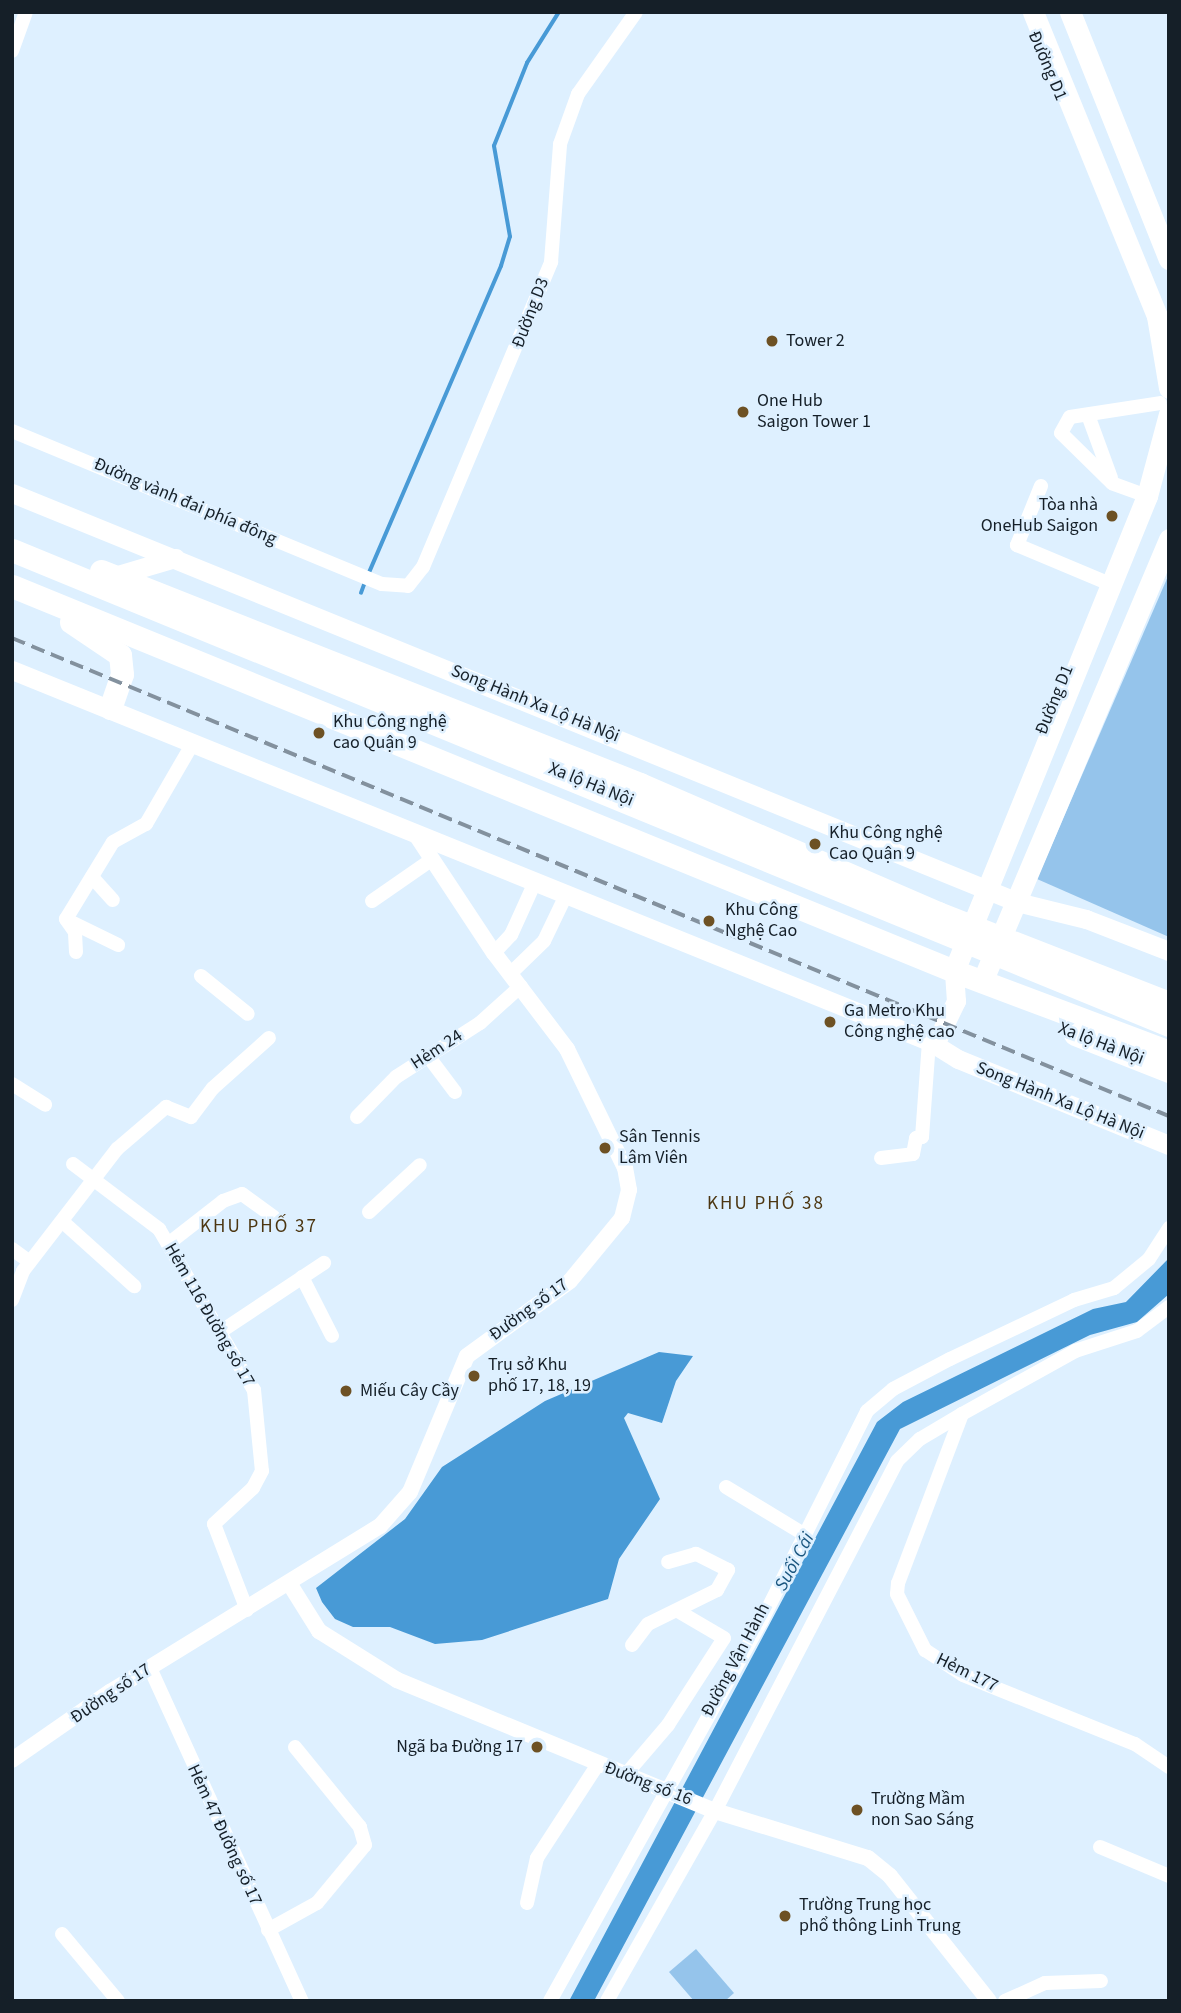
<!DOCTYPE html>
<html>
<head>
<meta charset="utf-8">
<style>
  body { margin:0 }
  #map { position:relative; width:1181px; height:2013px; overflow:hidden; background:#def0ff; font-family:"Source Sans 3",sans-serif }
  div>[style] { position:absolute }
  .green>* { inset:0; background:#95c4eb }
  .water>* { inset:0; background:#489ad6 }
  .stream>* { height:3.5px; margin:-1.75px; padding:0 1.75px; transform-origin:1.75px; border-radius:1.75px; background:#489ad6 }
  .minor>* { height:14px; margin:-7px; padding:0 7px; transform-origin:7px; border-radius:7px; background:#fff }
  .tertiary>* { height:16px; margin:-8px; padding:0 8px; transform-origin:8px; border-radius:8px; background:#fff }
  .secondary>* { height:19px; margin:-9.5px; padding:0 9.5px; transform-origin:9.5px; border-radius:9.5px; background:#fff }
  .primary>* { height:21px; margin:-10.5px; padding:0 10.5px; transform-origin:10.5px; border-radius:10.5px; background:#fff }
  .trunk>* { height:23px; margin:-11.5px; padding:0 11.5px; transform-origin:11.5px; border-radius:11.5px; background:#fff }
  .rail>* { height:3.5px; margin-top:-1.75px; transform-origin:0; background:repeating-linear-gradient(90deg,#83919e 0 14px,transparent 0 21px) }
  .dots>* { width:19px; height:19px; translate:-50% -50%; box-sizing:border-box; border:4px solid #def0ff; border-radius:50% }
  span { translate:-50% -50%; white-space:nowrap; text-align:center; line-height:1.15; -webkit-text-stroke:5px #def0ff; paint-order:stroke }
  .street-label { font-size:18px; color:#151f28 }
  .poi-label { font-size:18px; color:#151f28 }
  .left { translate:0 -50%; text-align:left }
  .right { translate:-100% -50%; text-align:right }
  .neighbourhood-label { font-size:19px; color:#4c3611; letter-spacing:2px }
  .water-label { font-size:19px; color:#1b567f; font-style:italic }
  .frame { position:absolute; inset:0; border:14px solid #151f28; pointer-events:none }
</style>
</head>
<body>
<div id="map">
  <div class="green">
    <div style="clip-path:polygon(1169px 574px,1169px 937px,1037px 879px)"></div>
    <div style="clip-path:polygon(696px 1949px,734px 1993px,725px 2001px,694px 2001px,669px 1972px)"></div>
  </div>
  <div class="water">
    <div style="clip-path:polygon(1169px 1258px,1169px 1294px,1137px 1322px,1090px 1335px,900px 1429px,594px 2001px,569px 2001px,877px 1422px,903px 1402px,1093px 1309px,1126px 1302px)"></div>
    <div style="clip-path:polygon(659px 1352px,693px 1356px,676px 1381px,662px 1423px,628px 1413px,624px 1418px,660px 1499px,619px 1559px,608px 1599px,482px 1640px,435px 1644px,390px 1627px,353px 1627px,335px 1619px,322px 1602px,316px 1588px,405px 1519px,442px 1467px,545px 1401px)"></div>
  </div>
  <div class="stream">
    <div style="left:368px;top:575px;width:336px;rotate:-66.7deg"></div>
    <div style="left:501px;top:266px;width:30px;rotate:-73deg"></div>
    <div style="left:510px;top:237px;width:92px;rotate:-100deg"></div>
    <div style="left:494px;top:146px;width:89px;rotate:-68.3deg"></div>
    <div style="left:527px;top:63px;width:60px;rotate:-57.9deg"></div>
    <div style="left:361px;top:593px;width:12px;rotate:-70deg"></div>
  </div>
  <div class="minor">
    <div style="left:12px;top:51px;width:41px;rotate:-70.3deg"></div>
    <div style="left:1088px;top:415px;width:67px;rotate:69.9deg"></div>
    <div style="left:12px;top:431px;width:400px;rotate:22.5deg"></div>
    <div style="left:382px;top:584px;width:26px;rotate:4deg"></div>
    <div style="left:408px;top:586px;width:24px;rotate:-52deg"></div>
    <div style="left:423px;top:567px;width:331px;rotate:-67.2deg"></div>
    <div style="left:551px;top:262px;width:118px;rotate:-85.6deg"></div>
    <div style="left:560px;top:144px;width:53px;rotate:-70.2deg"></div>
    <div style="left:578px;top:94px;width:100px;rotate:-54.7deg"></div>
    <div style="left:1041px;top:486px;width:64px;rotate:112.1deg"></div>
    <div style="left:1017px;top:545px;width:95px;rotate:22.8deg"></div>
    <div style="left:1147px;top:496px;width:37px;rotate:-160deg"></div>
    <div style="left:1112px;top:483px;width:71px;rotate:-135.6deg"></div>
    <div style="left:1061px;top:433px;width:18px;rotate:-61deg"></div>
    <div style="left:1070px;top:417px;width:91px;rotate:-8.8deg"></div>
    <div style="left:92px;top:877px;width:31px;rotate:48deg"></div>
    <div style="left:372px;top:901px;width:72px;rotate:-34.8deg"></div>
    <div style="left:67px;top:920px;width:57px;rotate:26.1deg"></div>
    <div style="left:76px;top:952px;width:20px;rotate:-93deg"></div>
    <div style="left:75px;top:932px;width:16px;rotate:-125deg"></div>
    <div style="left:66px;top:919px;width:90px;rotate:-58.6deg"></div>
    <div style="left:113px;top:842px;width:38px;rotate:-29deg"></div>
    <div style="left:146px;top:824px;width:94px;rotate:-59.9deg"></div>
    <div style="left:494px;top:953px;width:25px;rotate:-47deg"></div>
    <div style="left:511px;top:935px;width:58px;rotate:-65.6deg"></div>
    <div style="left:510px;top:974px;width:47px;rotate:-44.1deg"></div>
    <div style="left:544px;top:941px;width:51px;rotate:-64.4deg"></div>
    <div style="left:201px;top:976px;width:60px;rotate:39deg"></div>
    <div style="left:428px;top:1056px;width:45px;rotate:53.1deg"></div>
    <div style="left:12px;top:1084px;width:39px;rotate:32deg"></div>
    <div style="left:357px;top:1117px;width:56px;rotate:-45.7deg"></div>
    <div style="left:396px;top:1077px;width:100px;rotate:-32.7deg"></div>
    <div style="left:480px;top:1023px;width:55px;rotate:-42.1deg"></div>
    <div style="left:881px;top:1158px;width:32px;rotate:-7deg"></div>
    <div style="left:913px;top:1154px;width:16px;rotate:-79deg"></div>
    <div style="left:916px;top:1138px;width:6px;rotate:-9deg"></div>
    <div style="left:922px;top:1137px;width:96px;rotate:-85.8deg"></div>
    <div style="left:73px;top:1164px;width:108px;rotate:37.1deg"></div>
    <div style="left:159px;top:1229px;width:187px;rotate:59.5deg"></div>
    <div style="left:254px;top:1390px;width:81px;rotate:84.4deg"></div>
    <div style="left:262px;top:1471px;width:19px;rotate:118deg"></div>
    <div style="left:253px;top:1488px;width:53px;rotate:137.3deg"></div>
    <div style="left:214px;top:1524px;width:92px;rotate:69deg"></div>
    <div style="left:369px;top:1212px;width:69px;rotate:-42.7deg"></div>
    <div style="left:63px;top:1222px;width:96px;rotate:42deg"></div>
    <div style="left:168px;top:1244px;width:70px;rotate:-38deg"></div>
    <div style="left:223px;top:1201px;width:20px;rotate:-20deg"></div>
    <div style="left:242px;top:1194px;width:39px;rotate:36deg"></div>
    <div style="left:12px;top:1249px;width:22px;rotate:36deg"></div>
    <div style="left:302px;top:1277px;width:66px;rotate:63deg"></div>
    <div style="left:12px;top:1300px;width:31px;rotate:-69deg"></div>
    <div style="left:23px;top:1271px;width:154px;rotate:-52.4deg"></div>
    <div style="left:117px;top:1149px;width:65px;rotate:-40.6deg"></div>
    <div style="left:166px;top:1107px;width:27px;rotate:22deg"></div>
    <div style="left:191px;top:1117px;width:36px;rotate:-53deg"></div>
    <div style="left:213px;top:1088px;width:75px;rotate:-41.8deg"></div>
    <div style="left:220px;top:1332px;width:125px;rotate:-33.6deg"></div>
    <div style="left:962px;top:1414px;width:181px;rotate:110.7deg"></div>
    <div style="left:898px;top:1583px;width:11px;rotate:95deg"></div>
    <div style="left:897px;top:1594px;width:63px;rotate:63.4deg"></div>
    <div style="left:925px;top:1650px;width:45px;rotate:33.3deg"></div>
    <div style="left:963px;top:1675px;width:185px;rotate:21.9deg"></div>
    <div style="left:1135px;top:1744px;width:41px;rotate:34.1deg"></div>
    <div style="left:726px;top:1487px;width:89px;rotate:31.2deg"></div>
    <div style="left:632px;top:1645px;width:26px;rotate:-53deg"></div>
    <div style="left:648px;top:1624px;width:77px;rotate:-26.2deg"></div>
    <div style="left:717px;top:1590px;width:23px;rotate:-61deg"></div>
    <div style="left:728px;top:1570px;width:36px;rotate:-153deg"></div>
    <div style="left:696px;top:1554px;width:29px;rotate:164deg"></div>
    <div style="left:150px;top:1668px;width:366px;rotate:65.5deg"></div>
    <div style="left:627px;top:1773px;width:63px;rotate:-49.5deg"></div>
    <div style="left:668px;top:1725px;width:103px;rotate:-57.2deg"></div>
    <div style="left:724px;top:1638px;width:53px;rotate:-149.6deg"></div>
    <div style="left:1100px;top:1847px;width:75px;rotate:22.8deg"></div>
    <div style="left:527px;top:1903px;width:46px;rotate:-77.5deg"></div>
    <div style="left:537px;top:1858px;width:112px;rotate:-57deg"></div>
    <div style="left:268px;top:1930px;width:56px;rotate:-28.9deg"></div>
    <div style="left:317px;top:1903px;width:75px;rotate:-50.4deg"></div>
    <div style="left:365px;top:1845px;width:19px;rotate:-106deg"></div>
    <div style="left:360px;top:1827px;width:103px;rotate:-129.1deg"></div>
    <div style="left:62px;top:1934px;width:87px;rotate:50.1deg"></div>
    <div style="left:550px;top:2001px;width:434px;rotate:-60.9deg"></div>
    <div style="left:761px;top:1622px;width:236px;rotate:-63.3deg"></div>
    <div style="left:867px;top:1411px;width:34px;rotate:-40deg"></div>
    <div style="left:893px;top:1389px;width:64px;rotate:-27.8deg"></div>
    <div style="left:950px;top:1359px;width:137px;rotate:-25.4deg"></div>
    <div style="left:1074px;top:1300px;width:42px;rotate:-16.7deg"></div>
    <div style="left:1114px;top:1288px;width:45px;rotate:-39.6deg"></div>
    <div style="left:1149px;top:1259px;width:37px;rotate:-57deg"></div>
    <div style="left:607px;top:2001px;width:219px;rotate:-60.4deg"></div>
    <div style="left:715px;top:1811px;width:394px;rotate:-62.5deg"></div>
    <div style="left:897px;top:1461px;width:32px;rotate:-44deg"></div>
    <div style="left:920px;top:1439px;width:49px;rotate:-30.8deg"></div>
    <div style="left:962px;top:1414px;width:129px;rotate:-29.1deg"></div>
    <div style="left:1075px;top:1351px;width:65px;rotate:-17.9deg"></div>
    <div style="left:1137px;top:1331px;width:40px;rotate:-37deg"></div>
    <div style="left:1005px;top:2001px;width:44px;rotate:-24.2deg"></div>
    <div style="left:1045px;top:1983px;width:56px;rotate:-2deg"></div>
  </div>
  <div class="tertiary">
    <div style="left:289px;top:1583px;width:57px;rotate:58deg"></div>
    <div style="left:319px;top:1631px;width:92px;rotate:32.1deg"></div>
    <div style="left:397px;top:1680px;width:344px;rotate:22.4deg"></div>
    <div style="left:715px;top:1811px;width:160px;rotate:17.1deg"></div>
    <div style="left:868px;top:1858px;width:28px;rotate:39deg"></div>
    <div style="left:890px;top:1876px;width:159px;rotate:51.6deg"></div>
    <div style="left:12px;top:1760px;width:119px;rotate:-34.8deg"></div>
    <div style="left:110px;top:1692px;width:317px;rotate:-31.6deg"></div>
    <div style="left:380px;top:1526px;width:45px;rotate:-48.6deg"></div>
    <div style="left:410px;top:1492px;width:147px;rotate:-67.3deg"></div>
    <div style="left:467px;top:1356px;width:127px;rotate:-36.1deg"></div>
    <div style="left:570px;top:1281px;width:82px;rotate:-50.5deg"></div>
    <div style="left:622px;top:1218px;width:29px;rotate:-76deg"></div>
    <div style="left:629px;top:1190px;width:22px;rotate:-100deg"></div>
    <div style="left:625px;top:1168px;width:132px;rotate:-116deg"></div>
    <div style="left:567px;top:1049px;width:121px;rotate:-127.2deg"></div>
    <div style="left:494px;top:953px;width:144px;rotate:-123.4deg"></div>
  </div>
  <div class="secondary">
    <div style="left:12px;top:493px;width:1085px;rotate:22.14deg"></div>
    <div style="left:1017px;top:902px;width:71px;rotate:13.8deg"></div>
    <div style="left:1086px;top:919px;width:89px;rotate:21.1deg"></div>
    <div style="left:114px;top:576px;width:64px;rotate:-16.4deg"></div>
    <div style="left:12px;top:670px;width:989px;rotate:22.03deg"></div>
    <div style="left:929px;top:1041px;width:34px;rotate:32deg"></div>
    <div style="left:958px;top:1059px;width:228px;rotate:22.2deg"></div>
    <div style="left:935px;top:1044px;width:48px;rotate:-64deg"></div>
    <div style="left:956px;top:1001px;width:30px;rotate:-94deg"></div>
  </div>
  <div class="primary">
    <div style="left:1033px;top:12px;width:328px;rotate:67.8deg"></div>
    <div style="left:1157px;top:316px;width:73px;rotate:80.5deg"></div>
    <div style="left:1070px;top:12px;width:266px;rotate:68.2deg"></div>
    <div style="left:954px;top:971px;width:513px;rotate:-67.89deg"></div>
    <div style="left:1147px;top:496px;width:85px;rotate:-75deg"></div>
    <div style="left:982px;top:982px;width:481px;rotate:-67.1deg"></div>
  </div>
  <div class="trunk">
    <div style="left:12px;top:550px;width:1251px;rotate:22.32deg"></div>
    <div style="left:101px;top:571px;width:580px;rotate:21.56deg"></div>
    <div style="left:640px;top:784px;width:325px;rotate:23.4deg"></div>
    <div style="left:938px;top:913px;width:248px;rotate:21.3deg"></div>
    <div style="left:12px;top:586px;width:1018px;rotate:22.23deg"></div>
    <div style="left:954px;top:971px;width:230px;rotate:20.6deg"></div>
    <div style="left:71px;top:622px;width:59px;rotate:34deg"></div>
    <div style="left:120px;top:655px;width:19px;rotate:84deg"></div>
    <div style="left:122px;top:674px;width:36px;rotate:109deg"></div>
    <div style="left:1075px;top:1034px;width:101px;rotate:21.5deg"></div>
  </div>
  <div class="rail">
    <div style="left:12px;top:638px;width:1252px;rotate:22.45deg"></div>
  </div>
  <div class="dots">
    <div style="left:772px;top:341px;background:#6d5124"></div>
    <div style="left:743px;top:412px;background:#6d5124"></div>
    <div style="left:1112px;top:516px;background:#6d5124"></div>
    <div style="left:319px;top:733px;background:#6d5124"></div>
    <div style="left:815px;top:844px;background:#6d5124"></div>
    <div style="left:709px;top:921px;background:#6d5124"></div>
    <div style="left:830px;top:1022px;background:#6d5124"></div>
    <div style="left:605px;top:1148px;background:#6d5124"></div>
    <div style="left:474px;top:1376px;background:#6d5124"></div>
    <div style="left:346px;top:1391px;background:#6d5124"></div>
    <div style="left:537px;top:1747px;background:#6d5124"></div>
    <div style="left:857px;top:1810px;background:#6d5124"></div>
    <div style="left:785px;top:1916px;background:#6d5124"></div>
  </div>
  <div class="street-label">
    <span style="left:1047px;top:66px;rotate:67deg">Đường D1</span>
    <span style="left:531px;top:313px;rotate:-69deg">Đường D3</span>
    <span style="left:185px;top:502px;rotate:23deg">Đường vành đai phía đông</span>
    <span style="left:1055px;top:700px;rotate:-68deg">Đường D1</span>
    <span style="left:535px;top:704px;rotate:22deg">Song Hành Xa Lộ Hà Nội</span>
    <span style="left:591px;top:785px;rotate:22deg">Xa lộ Hà Nội</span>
    <span style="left:1101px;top:1044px;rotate:21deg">Xa lộ Hà Nội</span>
    <span style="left:437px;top:1050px;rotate:-33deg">Hẻm 24</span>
    <span style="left:1060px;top:1101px;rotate:22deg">Song Hành Xa Lộ Hà Nội</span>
    <span style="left:529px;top:1310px;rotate:-36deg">Đường số 17</span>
    <span style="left:209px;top:1315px;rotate:60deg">Hẻm 116 Đường số 17</span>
    <span style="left:736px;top:1660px;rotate:-62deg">Đường Vận Hành</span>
    <span style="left:967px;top:1673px;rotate:26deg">Hẻm 177</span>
    <span style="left:111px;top:1694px;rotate:-34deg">Đường số 17</span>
    <span style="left:648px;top:1784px;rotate:21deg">Đường số 16</span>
    <span style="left:224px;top:1835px;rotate:65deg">Hẻm 47 Đường số 17</span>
  </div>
  <div class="poi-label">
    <span class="left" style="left:786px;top:341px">Tower 2</span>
    <span class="left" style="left:757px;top:412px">One Hub<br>Saigon Tower 1</span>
    <span class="right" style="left:1098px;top:516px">Tòa nhà<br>OneHub Saigon</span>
    <span class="left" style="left:333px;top:733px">Khu Công nghệ<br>cao Quận 9</span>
    <span class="left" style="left:829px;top:844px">Khu Công nghệ<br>Cao Quận 9</span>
    <span class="left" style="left:725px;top:921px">Khu Công<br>Nghệ Cao</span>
    <span class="left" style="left:844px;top:1022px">Ga Metro Khu<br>Công nghệ cao</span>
    <span class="left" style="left:619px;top:1148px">Sân Tennis<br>Lâm Viên</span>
    <span class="left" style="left:488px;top:1376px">Trụ sở Khu<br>phố 17, 18, 19</span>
    <span class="left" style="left:360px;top:1391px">Miếu Cây Cầy</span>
    <span class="right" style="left:523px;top:1747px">Ngã ba Đường 17</span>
    <span class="left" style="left:871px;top:1810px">Trường Mầm<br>non Sao Sáng</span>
    <span class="left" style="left:799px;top:1916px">Trường Trung học<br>phổ thông Linh Trung</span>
  </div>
  <div class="neighbourhood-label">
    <span style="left:766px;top:1204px">KHU PHỐ 38</span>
    <span style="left:259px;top:1227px">KHU PHỐ 37</span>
  </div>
  <div class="water-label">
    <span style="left:795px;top:1562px;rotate:-62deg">Suối Cái</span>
  </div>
  <div class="frame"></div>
</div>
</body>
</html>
